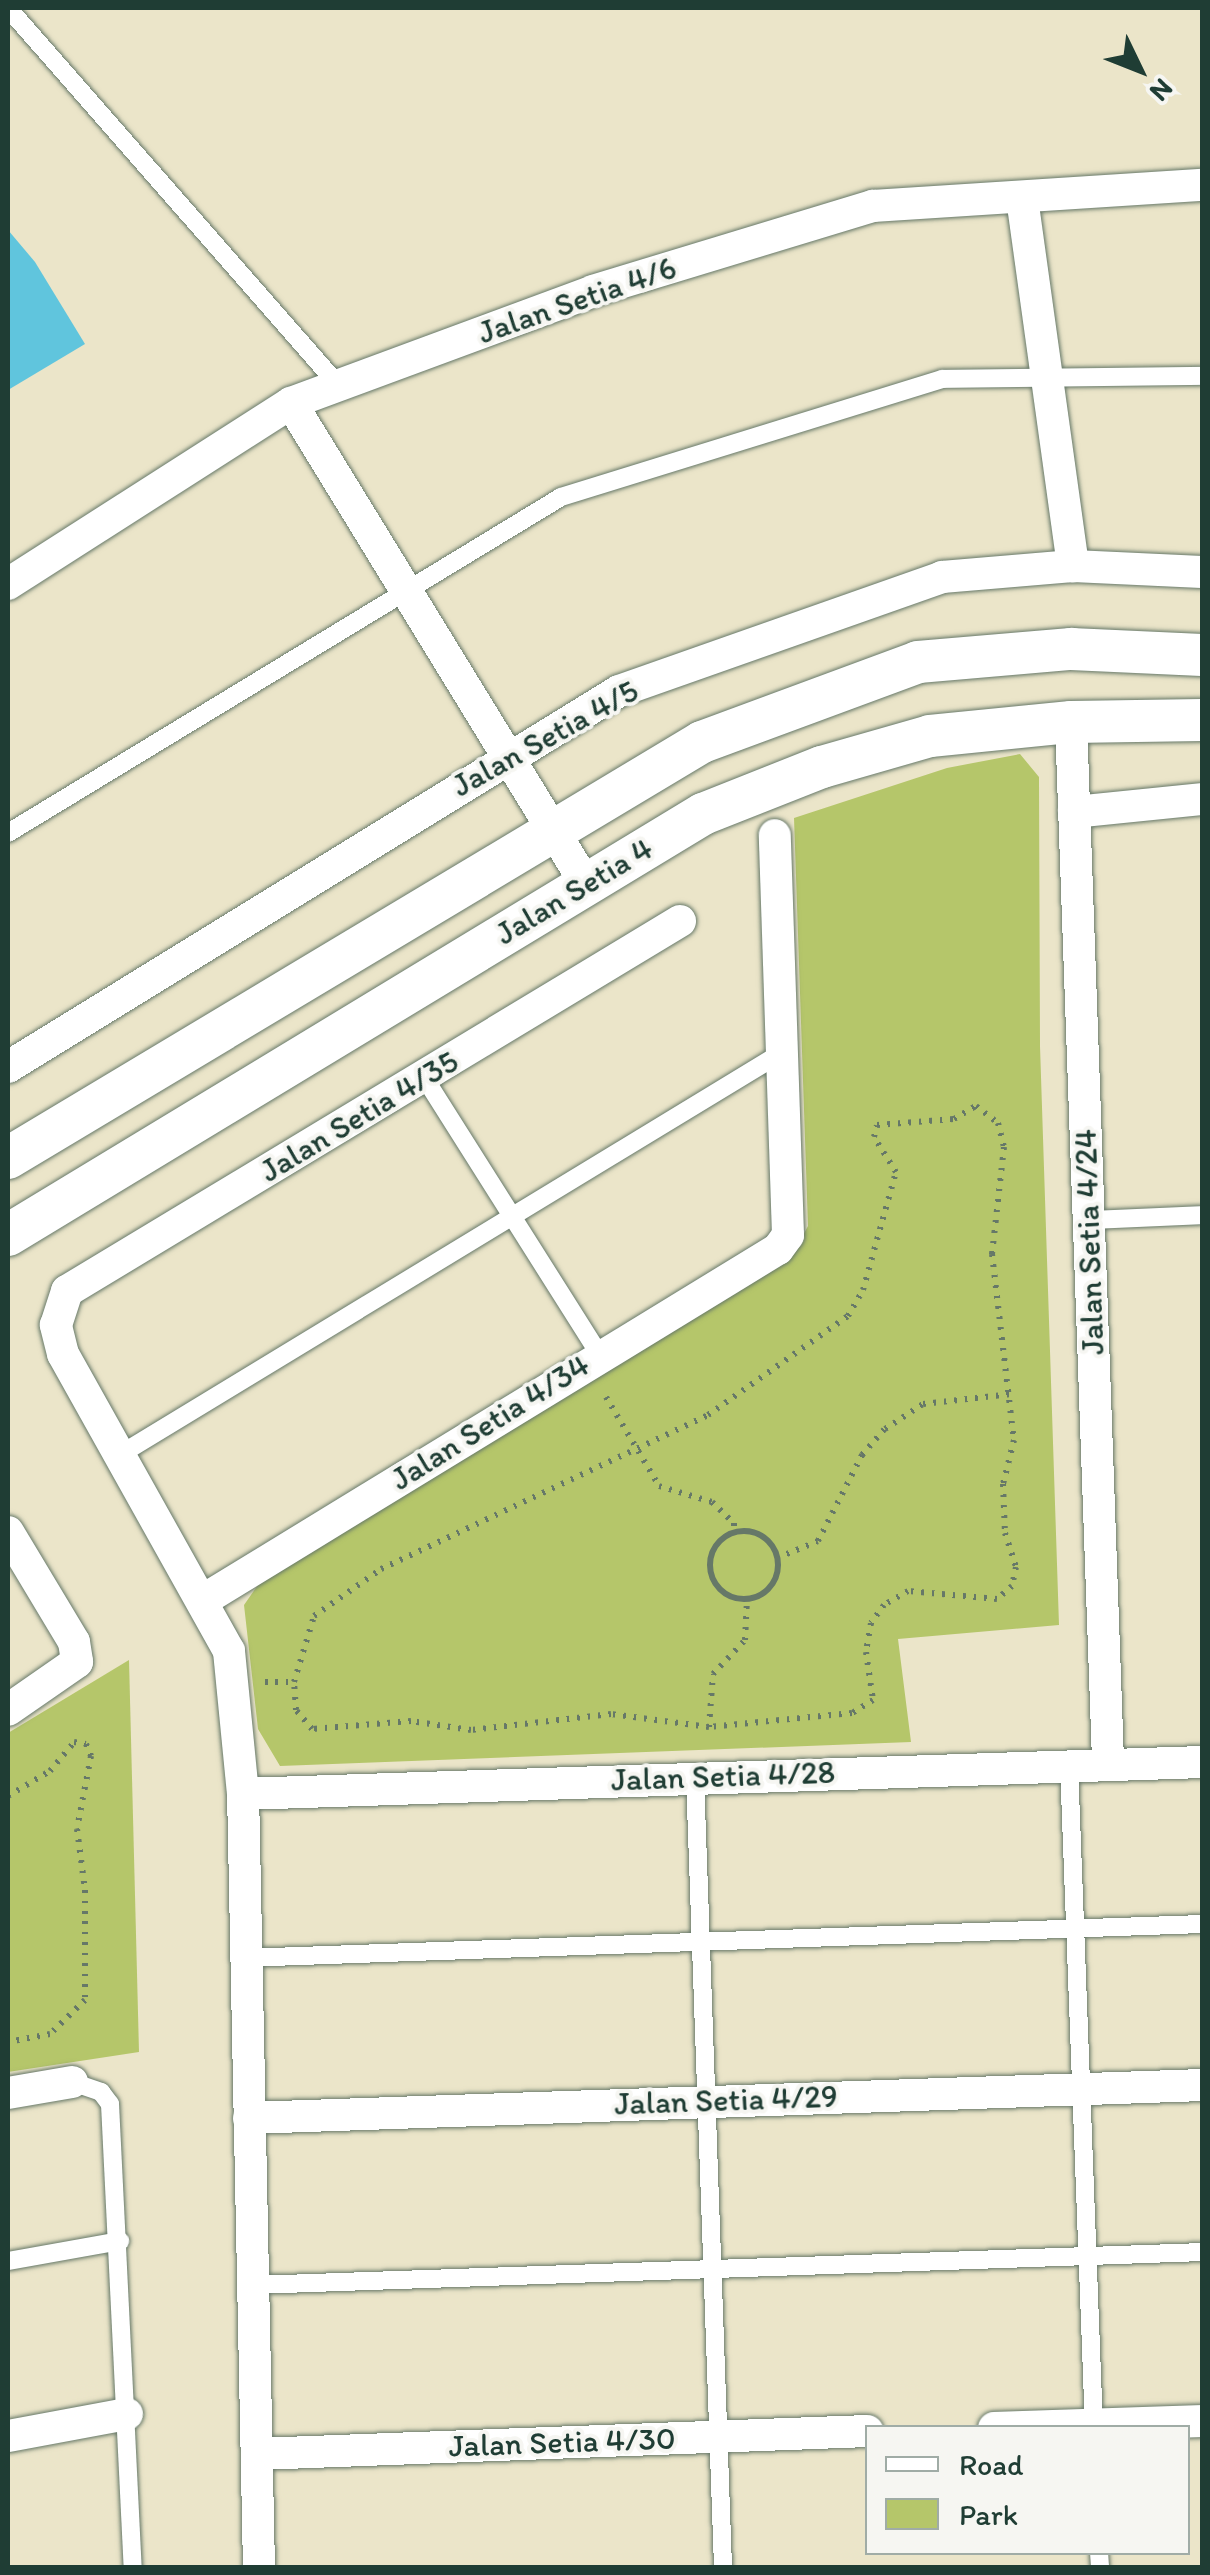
<!DOCTYPE html>
<html>
<head>
<meta charset="utf-8">
<style>
  body { margin:0 }
  #map { position:relative; width:1210px; height:2575px; overflow:hidden; background:#ebe5c9; font-family:Itim,sans-serif }
  div>[style] { position:absolute }
  .green>* { inset:0; background:#b5c66a }
  .water>* { inset:0; background:#60c5dd }
  .path>* { height:6px; margin-top:-3px; transform-origin:0; background:repeating-linear-gradient(90deg,#667868 0 2.5px,transparent 0 10.5px) }
  .path>.ring { margin:-3px; padding:0; box-sizing:content-box; background:none; border:6px solid #667868; border-radius:50% }
  .roads { filter:drop-shadow(0 0 2px #667868) drop-shadow(0 0 2px #667868) }
  .service>* { height:18px; margin:-9px; padding:0 9px; transform-origin:9px; border-radius:9px; background:#fff }
  .minor>* { height:32px; margin:-16px; padding:0 16px; transform-origin:16px; border-radius:16px; background:#fff }
  .tertiary>* { height:42px; margin:-21px; padding:0 21px; transform-origin:21px; border-radius:21px; background:#fff }
  span { translate:-50% -50%; white-space:nowrap; text-align:center; line-height:1.15; -webkit-text-stroke:8px #f6f6f2; paint-order:stroke }
  .street-label { font-size:32px; color:#1f3d34 }
  .frame { position:absolute; inset:0; border:10px solid #1f3d34; pointer-events:none }
  .legend { position:absolute; left:865px; top:2425px; width:325px; height:130px; box-sizing:border-box; background:#f6f6f2; border:2px solid #a0aca6; margin:0; padding:12px 18px; list-style:none; font-size:30px; color:#1f3d34 }
  .legend li { display:flex; align-items:center; gap:20px; height:50px }
  .legend b { width:50px; border:2px solid #a0aca6 }
  .north { position:absolute; left:1090px; top:20px; width:100px; height:100px; -webkit-text-stroke:8px #f6f6f2; paint-order:stroke; rotate:133deg; font-size:28px; font-weight:700; line-height:40px; text-align:center; color:#1f3d34 }
  .north::after { content:''; display:block; margin:auto; width:35px; height:45px; background:#1f3d34; clip-path:polygon(50% 0,100% 100%,50% 72%,0 100%) }
</style>
</head>
<body>
<div id="map">
  <div class="green">
    <div style="clip-path:polygon(1020px 754px,1039px 777px,1040px 1046px,1059px 1625px,898px 1639px,911px 1742px,280px 1766px,258px 1729px,244px 1605px,260px 1582px,792px 1256px,808px 1226px,794px 818px,947px 768px)"></div>
    <div style="clip-path:polygon(129px 1660px,139px 2052px,8px 2072px,8px 1733px)"></div>
  </div>
  <div class="water">
    <div style="clip-path:polygon(8px 230px,35px 262px,85px 344px,8px 390px)"></div>
  </div>
  <div class="path">
    <div style="left:976px;top:1106px;width:28px;rotate:38deg"></div>
    <div style="left:998px;top:1123px;width:25px;rotate:76deg"></div>
    <div style="left:1004px;top:1147px;width:108px;rotate:96.4deg"></div>
    <div style="left:992px;top:1254px;width:187px;rotate:83.3deg"></div>
    <div style="left:1014px;top:1440px;width:45px;rotate:104deg"></div>
    <div style="left:1003px;top:1484px;width:49px;rotate:87.7deg"></div>
    <div style="left:1005px;top:1533px;width:36px;rotate:72deg"></div>
    <div style="left:1016px;top:1567px;width:19px;rotate:102deg"></div>
    <div style="left:1012px;top:1586px;width:20px;rotate:139deg"></div>
    <div style="left:997px;top:1599px;width:89px;rotate:-174.9deg"></div>
    <div style="left:908px;top:1591px;width:28px;rotate:150deg"></div>
    <div style="left:884px;top:1605px;width:22px;rotate:126deg"></div>
    <div style="left:871px;top:1623px;width:29px;rotate:100deg"></div>
    <div style="left:866px;top:1652px;width:49px;rotate:81.7deg"></div>
    <div style="left:873px;top:1700px;width:25px;rotate:148deg"></div>
    <div style="left:852px;top:1713px;width:144px;rotate:174.4deg"></div>
    <div style="left:709px;top:1727px;width:99px;rotate:-172.4deg"></div>
    <div style="left:611px;top:1714px;width:141px;rotate:173.5deg"></div>
    <div style="left:471px;top:1730px;width:61px;rotate:-171.5deg"></div>
    <div style="left:411px;top:1721px;width:99px;rotate:175.4deg"></div>
    <div style="left:312px;top:1729px;width:25px;rotate:-130deg"></div>
    <div style="left:296px;top:1710px;width:28px;rotate:-94deg"></div>
    <div style="left:294px;top:1682px;width:69px;rotate:-73.1deg"></div>
    <div style="left:314px;top:1616px;width:82px;rotate:-35deg"></div>
    <div style="left:381px;top:1569px;width:361px;rotate:-25.2deg"></div>
    <div style="left:708px;top:1415px;width:171px;rotate:-35.3deg"></div>
    <div style="left:848px;top:1316px;width:30px;rotate:-60deg"></div>
    <div style="left:863px;top:1290px;width:123px;rotate:-74.4deg"></div>
    <div style="left:896px;top:1172px;width:41px;rotate:-122.2deg"></div>
    <div style="left:874px;top:1137px;width:12px;rotate:-76deg"></div>
    <div style="left:877px;top:1125px;width:77px;rotate:-4.5deg"></div>
    <div style="left:954px;top:1119px;width:26px;rotate:-31deg"></div>
    <div style="left:606px;top:1397px;width:104px;rotate:59.2deg"></div>
    <div style="left:659px;top:1486px;width:55px;rotate:16.8deg"></div>
    <div style="left:712px;top:1502px;width:30px;rotate:44deg"></div>
    <div style="left:734px;top:1523px;width:9px;rotate:90deg"></div>
    <div class="ring" style="left:710px;top:1531px;width:62px;height:62px"></div>
    <div style="left:777px;top:1558px;width:44px;rotate:-22.5deg"></div>
    <div style="left:818px;top:1541px;width:97px;rotate:-62.9deg"></div>
    <div style="left:862px;top:1455px;width:35px;rotate:-49deg"></div>
    <div style="left:885px;top:1429px;width:45px;rotate:-33.3deg"></div>
    <div style="left:923px;top:1404px;width:89px;rotate:-6.5deg"></div>
    <div style="left:265px;top:1682px;width:29px"></div>
    <div style="left:709px;top:1727px;width:53px;rotate:-85.7deg"></div>
    <div style="left:713px;top:1674px;width:47px;rotate:-46.7deg"></div>
    <div style="left:745px;top:1640px;width:41px;rotate:-87.2deg"></div>
    <div style="left:8px;top:1796px;width:49px;rotate:-30.8deg"></div>
    <div style="left:50px;top:1771px;width:38px;rotate:-50deg"></div>
    <div style="left:74px;top:1742px;width:12px;rotate:9deg"></div>
    <div style="left:86px;top:1744px;width:13px;rotate:67deg"></div>
    <div style="left:91px;top:1756px;width:74px;rotate:100.9deg"></div>
    <div style="left:77px;top:1829px;width:62px;rotate:82.5deg"></div>
    <div style="left:85px;top:1890px;width:110px;rotate:90deg"></div>
    <div style="left:85px;top:2000px;width:49px;rotate:135.8deg"></div>
    <div style="left:50px;top:2034px;width:43px;rotate:169.2deg"></div>
  </div>
  <div class="roads">
    <div class="service">
      <div style="left:8px;top:8px;width:502px;rotate:48.79deg"></div>
      <div style="left:8px;top:833px;width:647px;rotate:-31.28deg"></div>
      <div style="left:561px;top:497px;width:399px;rotate:-17.2deg"></div>
      <div style="left:942px;top:379px;width:260px;rotate:-0.7deg"></div>
      <div style="left:424px;top:1077px;width:328px;rotate:57.7deg"></div>
      <div style="left:1089px;top:1220px;width:113px;rotate:-2.5deg"></div>
      <div style="left:121px;top:1454px;width:778px;rotate:-31.28deg"></div>
      <div style="left:1069px;top:1765px;width:663px;rotate:87.84deg"></div>
      <div style="left:695px;top:1777px;width:791px;rotate:87.97deg"></div>
      <div style="left:243px;top:1958px;width:960px;rotate:-2.03deg"></div>
      <div style="left:72px;top:2082px;width:31px;rotate:19deg"></div>
      <div style="left:101px;top:2092px;width:15px;rotate:53deg"></div>
      <div style="left:110px;top:2104px;width:465px;rotate:87.2deg"></div>
      <div style="left:8px;top:2261px;width:114px;rotate:-10.1deg"></div>
      <div style="left:254px;top:2285px;width:949px;rotate:-1.99deg"></div>
      <div style="left:1099px;top:2552px;width:16px;rotate:86deg"></div>
    </div>
    <div class="minor">
      <div style="left:1022px;top:198px;width:372px;rotate:82.1deg"></div>
      <div style="left:291px;top:403px;width:564px;rotate:58.48deg"></div>
      <div style="left:8px;top:584px;width:336px;rotate:-32.6deg"></div>
      <div style="left:291px;top:403px;width:322px;rotate:-20.3deg"></div>
      <div style="left:593px;top:291px;width:293px;rotate:-16.9deg"></div>
      <div style="left:873px;top:206px;width:330px;rotate:-3.7deg"></div>
      <div style="left:1071px;top:722px;width:1042px;rotate:87.96deg"></div>
      <div style="left:1074px;top:812px;width:129px;rotate:-5.8deg"></div>
      <div style="left:8px;top:1067px;width:717px;rotate:-31.61deg"></div>
      <div style="left:619px;top:691px;width:343px;rotate:-19.4deg"></div>
      <div style="left:942px;top:577px;width:131px;rotate:-4.8deg"></div>
      <div style="left:1073px;top:566px;width:129px;rotate:2.7deg"></div>
      <div style="left:8px;top:1532px;width:128px;rotate:59deg"></div>
      <div style="left:74px;top:1642px;width:20px;rotate:81deg"></div>
      <div style="left:77px;top:1662px;width:84px;rotate:145.2deg"></div>
      <div style="left:205px;top:1599px;width:671px;rotate:-31.42deg"></div>
      <div style="left:778px;top:1249px;width:17px;rotate:-54deg"></div>
      <div style="left:788px;top:1235px;width:400px;rotate:-91.9deg"></div>
      <div style="left:243px;top:1794px;width:960px;rotate:-1.91deg"></div>
      <div style="left:8px;top:2093px;width:65px;rotate:-9.8deg"></div>
      <div style="left:249px;top:2118px;width:954px;rotate:-1.98deg"></div>
      <div style="left:994px;top:2428px;width:208px;rotate:-1.9deg"></div>
      <div style="left:8px;top:2436px;width:121px;rotate:-10.5deg"></div>
      <div style="left:258px;top:2454px;width:610px;rotate:-2.16deg"></div>
      <div style="left:259px;top:2568px;width:774px;rotate:-91.18deg"></div>
      <div style="left:243px;top:1794px;width:144px;rotate:-95.6deg"></div>
      <div style="left:229px;top:1651px;width:340px;rotate:-119.2deg"></div>
      <div style="left:63px;top:1354px;width:30px;rotate:-104deg"></div>
      <div style="left:56px;top:1325px;width:36px;rotate:-72deg"></div>
      <div style="left:67px;top:1291px;width:716px;rotate:-31.11deg"></div>
    </div>
    <div class="tertiary">
      <div style="left:8px;top:1158px;width:809px;rotate:-30.94deg"></div>
      <div style="left:702px;top:742px;width:230px;rotate:-20.3deg"></div>
      <div style="left:918px;top:662px;width:154px;rotate:-4.9deg"></div>
      <div style="left:1071px;top:649px;width:131px;rotate:2.6deg"></div>
      <div style="left:8px;top:1235px;width:813px;rotate:-31.21deg"></div>
      <div style="left:703px;top:814px;width:128px;rotate:-21.6deg"></div>
      <div style="left:822px;top:767px;width:112px;rotate:-16deg"></div>
      <div style="left:930px;top:736px;width:142px;rotate:-5.7deg"></div>
      <div style="left:1071px;top:722px;width:131px;rotate:-0.9deg"></div>
    </div>
  </div>
  <div class="street-label">
    <span style="left:577px;top:300px;rotate:-19deg">Jalan Setia 4/6</span>
    <span style="left:545px;top:738px;rotate:-29deg">Jalan Setia 4/5</span>
    <span style="left:574px;top:891px;rotate:-31deg">Jalan Setia 4</span>
    <span style="left:359px;top:1116px;rotate:-31deg">Jalan Setia 4/35</span>
    <span style="left:1089px;top:1242px;rotate:-92deg">Jalan Setia 4/24</span>
    <span style="left:490px;top:1422px;rotate:-32deg">Jalan Setia 4/34</span>
    <span style="left:723px;top:1776px;rotate:-2deg">Jalan Setia 4/28</span>
    <span style="left:726px;top:2100px;rotate:-2deg">Jalan Setia 4/29</span>
    <span style="left:562px;top:2442px;rotate:-2deg">Jalan Setia 4/30</span>
  </div>
  <div class="frame"></div>
  <ul class="legend">
  <li><b style="height:12px;background:#fff"></b>Road</li>
  <li><b style="height:28px;background:#b5c66a"></b>Park</li>
  </ul>
  <div class="north">N</div>
</div>
</body>
</html>
